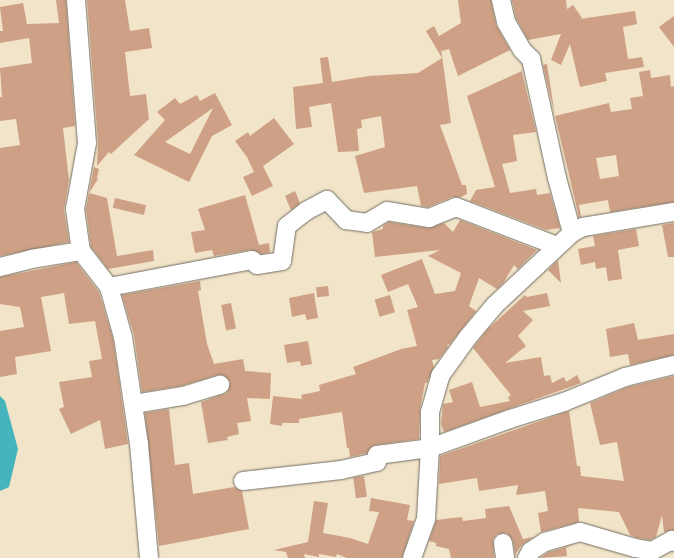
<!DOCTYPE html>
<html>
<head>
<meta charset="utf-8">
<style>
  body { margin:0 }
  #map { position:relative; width:674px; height:558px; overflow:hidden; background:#f2e4c9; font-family:"Gochi Hand",sans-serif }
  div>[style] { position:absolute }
  .water>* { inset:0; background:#45b4bd }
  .building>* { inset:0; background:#cea085; transform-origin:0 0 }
  .roads { filter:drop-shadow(0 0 1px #716c62) drop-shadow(0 0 1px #716c62) }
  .minor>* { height:18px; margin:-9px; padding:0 9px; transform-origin:9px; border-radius:9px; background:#fff }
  span { translate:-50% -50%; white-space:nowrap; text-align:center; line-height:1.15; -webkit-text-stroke:4px #fbf7ec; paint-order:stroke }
</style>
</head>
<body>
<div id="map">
  <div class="water">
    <div style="clip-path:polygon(0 396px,5px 401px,18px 449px,9px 487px,0 491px)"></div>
  </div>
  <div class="building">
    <div style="clip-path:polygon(56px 0,66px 0,75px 126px,63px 128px,69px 180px,64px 210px,69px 242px,0 256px,0 148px,20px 145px,16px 119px,0 121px,0 97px,2px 97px,0 68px,32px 63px,29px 38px,0 43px,0 31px,3px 31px,0 7px,23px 3px,27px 24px,59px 23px)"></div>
    <div style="clip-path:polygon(87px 0,125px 0,130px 31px,149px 28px,152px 48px,125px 52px,130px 96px,146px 94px,149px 119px,111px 154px,109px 152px,97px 166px,98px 142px)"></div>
    <div style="clip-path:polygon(458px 0,491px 0,496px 25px,510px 50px,458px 76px,449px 49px,442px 51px,441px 48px,451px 123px,440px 125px,462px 185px,466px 185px,467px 194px,461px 197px,452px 197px,428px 207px,421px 206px,417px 186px,364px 193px,355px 156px,385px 147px,381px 116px,361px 120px,362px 128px,357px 129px,359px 151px,338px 152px,331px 103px,309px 107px,312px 127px,296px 129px,293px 87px,323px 83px,320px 58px,328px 57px,332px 82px,369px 76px,418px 73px,442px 58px,426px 31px,434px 26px,439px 36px,461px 23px)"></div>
    <div style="clip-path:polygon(512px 0,566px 0,567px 9px,573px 5px,582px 18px,580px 19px,635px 11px,637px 24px,623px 27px,628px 59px,642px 57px,644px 67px,605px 73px,607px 81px,580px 87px,570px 44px,561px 65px,551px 60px,561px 34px,528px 40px,516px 18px)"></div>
    <div style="clip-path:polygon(674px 16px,674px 47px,659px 27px)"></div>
    <div style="clip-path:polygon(evenodd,547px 64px,555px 116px,609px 103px,611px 112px,632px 109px,630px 98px,643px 96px,639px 72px,650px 70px,651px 78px,670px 75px,671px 87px,674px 86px,674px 202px,610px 212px,608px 200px,579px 205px,581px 217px,579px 217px,543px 65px,547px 64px,616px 155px,619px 176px,600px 179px,596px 158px,616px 155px)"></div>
    <div style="clip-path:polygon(521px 68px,536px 132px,513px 135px,517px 161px,502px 164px,510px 193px,536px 189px,537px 195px,550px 193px,560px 228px,546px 230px,470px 201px,476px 190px,495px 187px,467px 96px,522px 71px)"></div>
    <div style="clip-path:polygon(evenodd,215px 93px,232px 125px,212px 136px,189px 182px,134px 155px,165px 120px,157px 112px,175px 98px,180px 104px,197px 95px,200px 101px,215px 93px,213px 108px,190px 154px,165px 142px,213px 108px)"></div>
    <div style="clip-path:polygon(274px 118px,294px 144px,263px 166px,273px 186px,252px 196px,243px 177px,254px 172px,247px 157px,235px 141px,248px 132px,250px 136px)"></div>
    <div style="clip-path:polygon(94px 167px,99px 169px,97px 178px,98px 179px,89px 193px,107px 198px,117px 256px,153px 250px,154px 261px,108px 269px,91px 247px,86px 209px)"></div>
    <div style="clip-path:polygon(295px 191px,300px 203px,291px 210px,285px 196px)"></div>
    <div style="clip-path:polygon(245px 195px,259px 245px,269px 243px,270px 252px,261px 254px,250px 250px,214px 256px,212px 250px,195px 253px,191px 232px,205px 230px,198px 209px)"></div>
    <div style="left:115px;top:198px;width:32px;height:10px;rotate:13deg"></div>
    <div style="clip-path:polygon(460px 220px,537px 250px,518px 269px,514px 265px,504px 282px,497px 289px,479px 278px,469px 306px,476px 311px,450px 344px,447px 345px,448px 347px,439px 359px,432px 360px,434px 367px,427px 383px,425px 383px,420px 409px,419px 439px,375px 445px,371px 447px,367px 453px,350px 457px,349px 448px,347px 448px,342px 412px,299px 419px,299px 423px,282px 423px,282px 426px,270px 424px,273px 396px,302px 399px,301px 395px,320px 391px,319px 385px,356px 374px,353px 367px,401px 349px,417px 346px,407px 310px,418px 307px,408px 284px,388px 292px,381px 275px,422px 259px,435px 294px,455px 291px,461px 273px,428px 256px,440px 250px,375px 257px,372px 232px,383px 229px,383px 226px,389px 222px,428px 228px,444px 223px,453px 232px)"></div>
    <div style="clip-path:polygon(674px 223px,674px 257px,668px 257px,662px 225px)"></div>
    <div style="clip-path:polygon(636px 229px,639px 246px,618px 250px,622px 279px,608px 281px,606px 267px,596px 269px,595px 262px,581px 265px,578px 249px,595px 246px,593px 236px)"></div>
    <div style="clip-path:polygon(558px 260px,561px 283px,548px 270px)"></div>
    <div style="clip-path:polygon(76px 262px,99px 292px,113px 339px,128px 444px,105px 449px,100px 420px,71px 434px,59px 409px,64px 407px,59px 382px,92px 377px,89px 361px,102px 359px,95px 321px,69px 324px,64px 293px,41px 297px,51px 351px,15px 357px,17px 374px,0 377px,0 331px,24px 327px,20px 307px,0 304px,0 277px)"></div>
    <div style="clip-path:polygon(200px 281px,201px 290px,198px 291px,207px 344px,214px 364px,243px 359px,245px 371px,271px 373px,270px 399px,247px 398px,251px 421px,237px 423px,239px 434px,227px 437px,228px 440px,208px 443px,201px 402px,227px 393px,230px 382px,223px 375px,217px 375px,181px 386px,142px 392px,134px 335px,122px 295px)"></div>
    <div style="left:328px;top:286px;width:10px;height:12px;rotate:84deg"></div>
    <div style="clip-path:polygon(314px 293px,318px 318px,307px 320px,305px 314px,292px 317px,289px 298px)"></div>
    <div style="clip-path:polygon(547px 293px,550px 306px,523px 311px,533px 320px,518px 336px,526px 346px,505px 363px,541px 357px,544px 376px,550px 375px,552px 383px,564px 377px,566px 382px,577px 375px,581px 383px,444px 432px,441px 424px,443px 404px,453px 402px,449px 390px,472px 382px,480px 407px,510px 401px,508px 397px,511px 395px,473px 348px,488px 329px,525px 295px,527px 297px)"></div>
    <div style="left:390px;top:295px;width:18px;height:16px;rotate:74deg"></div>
    <div style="left:231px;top:303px;width:26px;height:10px;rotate:79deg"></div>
    <div style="clip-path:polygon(634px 323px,638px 340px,674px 334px,674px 355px,630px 365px,628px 354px,610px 357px,606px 329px)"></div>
    <div style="clip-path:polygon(308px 341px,312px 364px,301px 366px,300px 361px,287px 363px,284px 345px)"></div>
    <div style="clip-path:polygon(674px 376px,674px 530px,664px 532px,662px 515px,656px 537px,650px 540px,637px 538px,630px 535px,619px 512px,578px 508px,579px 522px,541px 532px,538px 513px,548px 511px,545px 491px,516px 495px,518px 485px,479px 491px,477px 478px,439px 484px,440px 456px,569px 411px,577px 466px,580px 466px,581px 476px,624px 481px,617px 442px,600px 445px,590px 403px,628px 387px)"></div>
    <div style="clip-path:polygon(169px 409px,175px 465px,189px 463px,193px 494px,234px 487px,242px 491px,249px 529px,159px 546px,145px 413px)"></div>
    <div style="left:364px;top:476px;width:21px;height:11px;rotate:82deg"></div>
    <div style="clip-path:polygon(371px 498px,410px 505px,407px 520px,414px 521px,402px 558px,347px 558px,337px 554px,336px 557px,319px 554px,319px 557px,304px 554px,305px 558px,288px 558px,286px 552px,274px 550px,308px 542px,314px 501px,328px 503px,323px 533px,350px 538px,368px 544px,379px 512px,369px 511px)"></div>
    <div style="clip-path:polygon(509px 506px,523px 539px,533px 537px,522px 545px,516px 553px,516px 558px,513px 541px,507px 533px,497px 534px,493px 539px,494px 558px,451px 558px,449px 549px,436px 546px,436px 543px,429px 541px,436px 520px,462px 517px,463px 521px,486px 518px,485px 509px)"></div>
    <div style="clip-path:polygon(573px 545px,566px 548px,567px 556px,540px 558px,549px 552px)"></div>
  </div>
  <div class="roads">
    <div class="minor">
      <div style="left:76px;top:0;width:143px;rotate:85.6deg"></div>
      <div style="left:87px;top:143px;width:67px;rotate:100.3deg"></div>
      <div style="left:75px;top:209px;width:42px;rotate:81.9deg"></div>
      <div style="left:81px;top:251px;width:46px;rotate:52.1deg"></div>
      <div style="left:109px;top:287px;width:52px;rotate:74.4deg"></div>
      <div style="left:123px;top:337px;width:108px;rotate:81.5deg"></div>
      <div style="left:139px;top:444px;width:114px;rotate:85deg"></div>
      <div style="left:501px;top:0;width:23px;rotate:77deg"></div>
      <div style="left:506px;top:22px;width:32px;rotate:60deg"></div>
      <div style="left:522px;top:50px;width:13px;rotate:45deg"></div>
      <div style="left:531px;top:59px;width:122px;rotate:77.7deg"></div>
      <div style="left:557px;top:178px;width:57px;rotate:74.7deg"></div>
      <div style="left:0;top:267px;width:32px;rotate:-14deg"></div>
      <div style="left:31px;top:259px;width:51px;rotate:-9.1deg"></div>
      <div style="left:109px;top:287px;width:146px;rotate:-10.7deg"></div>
      <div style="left:252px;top:260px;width:7px;rotate:45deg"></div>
      <div style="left:257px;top:265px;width:25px;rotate:-9deg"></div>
      <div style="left:282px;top:261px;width:35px;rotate:-82deg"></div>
      <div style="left:287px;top:226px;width:24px;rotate:-38deg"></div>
      <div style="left:306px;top:211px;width:24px;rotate:-28deg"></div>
      <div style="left:327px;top:200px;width:28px;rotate:46deg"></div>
      <div style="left:346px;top:220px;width:21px;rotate:8deg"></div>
      <div style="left:367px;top:223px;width:23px;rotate:-31deg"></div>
      <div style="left:387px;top:211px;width:43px;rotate:9.5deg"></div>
      <div style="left:429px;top:218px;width:29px;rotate:-22deg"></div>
      <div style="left:456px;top:207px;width:108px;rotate:21.1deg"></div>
      <div style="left:134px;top:404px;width:50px;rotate:-9.3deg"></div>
      <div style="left:183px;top:396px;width:39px;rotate:-17deg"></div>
      <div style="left:243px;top:481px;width:99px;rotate:-6.4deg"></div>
      <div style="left:341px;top:470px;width:37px;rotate:-13deg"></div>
      <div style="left:377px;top:462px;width:7px;rotate:-90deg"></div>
      <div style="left:377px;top:455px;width:53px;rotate:-7.5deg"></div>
      <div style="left:430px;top:448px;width:85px;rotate:-19.9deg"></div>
      <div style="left:510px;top:419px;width:57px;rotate:-17.5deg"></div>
      <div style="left:564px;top:402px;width:66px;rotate:-22.3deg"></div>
      <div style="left:625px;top:377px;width:50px;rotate:-13.8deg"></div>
      <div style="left:503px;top:543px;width:15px;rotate:82deg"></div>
      <div style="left:412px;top:558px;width:41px;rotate:-70.3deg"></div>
      <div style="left:426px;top:519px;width:71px;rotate:-86.8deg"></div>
      <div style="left:430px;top:448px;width:36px;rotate:-90deg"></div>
      <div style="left:430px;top:412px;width:37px;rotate:-74deg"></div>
      <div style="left:440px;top:376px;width:48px;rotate:-54.3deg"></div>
      <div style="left:468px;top:337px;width:42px;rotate:-49.8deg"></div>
      <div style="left:495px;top:305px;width:105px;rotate:-43.1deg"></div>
      <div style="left:572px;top:233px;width:13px;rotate:-29deg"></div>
      <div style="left:583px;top:227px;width:92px;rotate:-9.4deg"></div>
      <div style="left:527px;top:558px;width:8px;rotate:-60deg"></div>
      <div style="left:531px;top:551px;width:17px;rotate:-33deg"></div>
      <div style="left:545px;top:542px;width:36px;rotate:-16deg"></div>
      <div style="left:580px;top:532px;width:57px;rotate:16.2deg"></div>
      <div style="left:635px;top:548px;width:17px;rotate:10deg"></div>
      <div style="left:652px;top:551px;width:23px;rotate:-29deg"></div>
      <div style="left:672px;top:540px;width:3px;rotate:45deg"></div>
    </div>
  </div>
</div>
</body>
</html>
